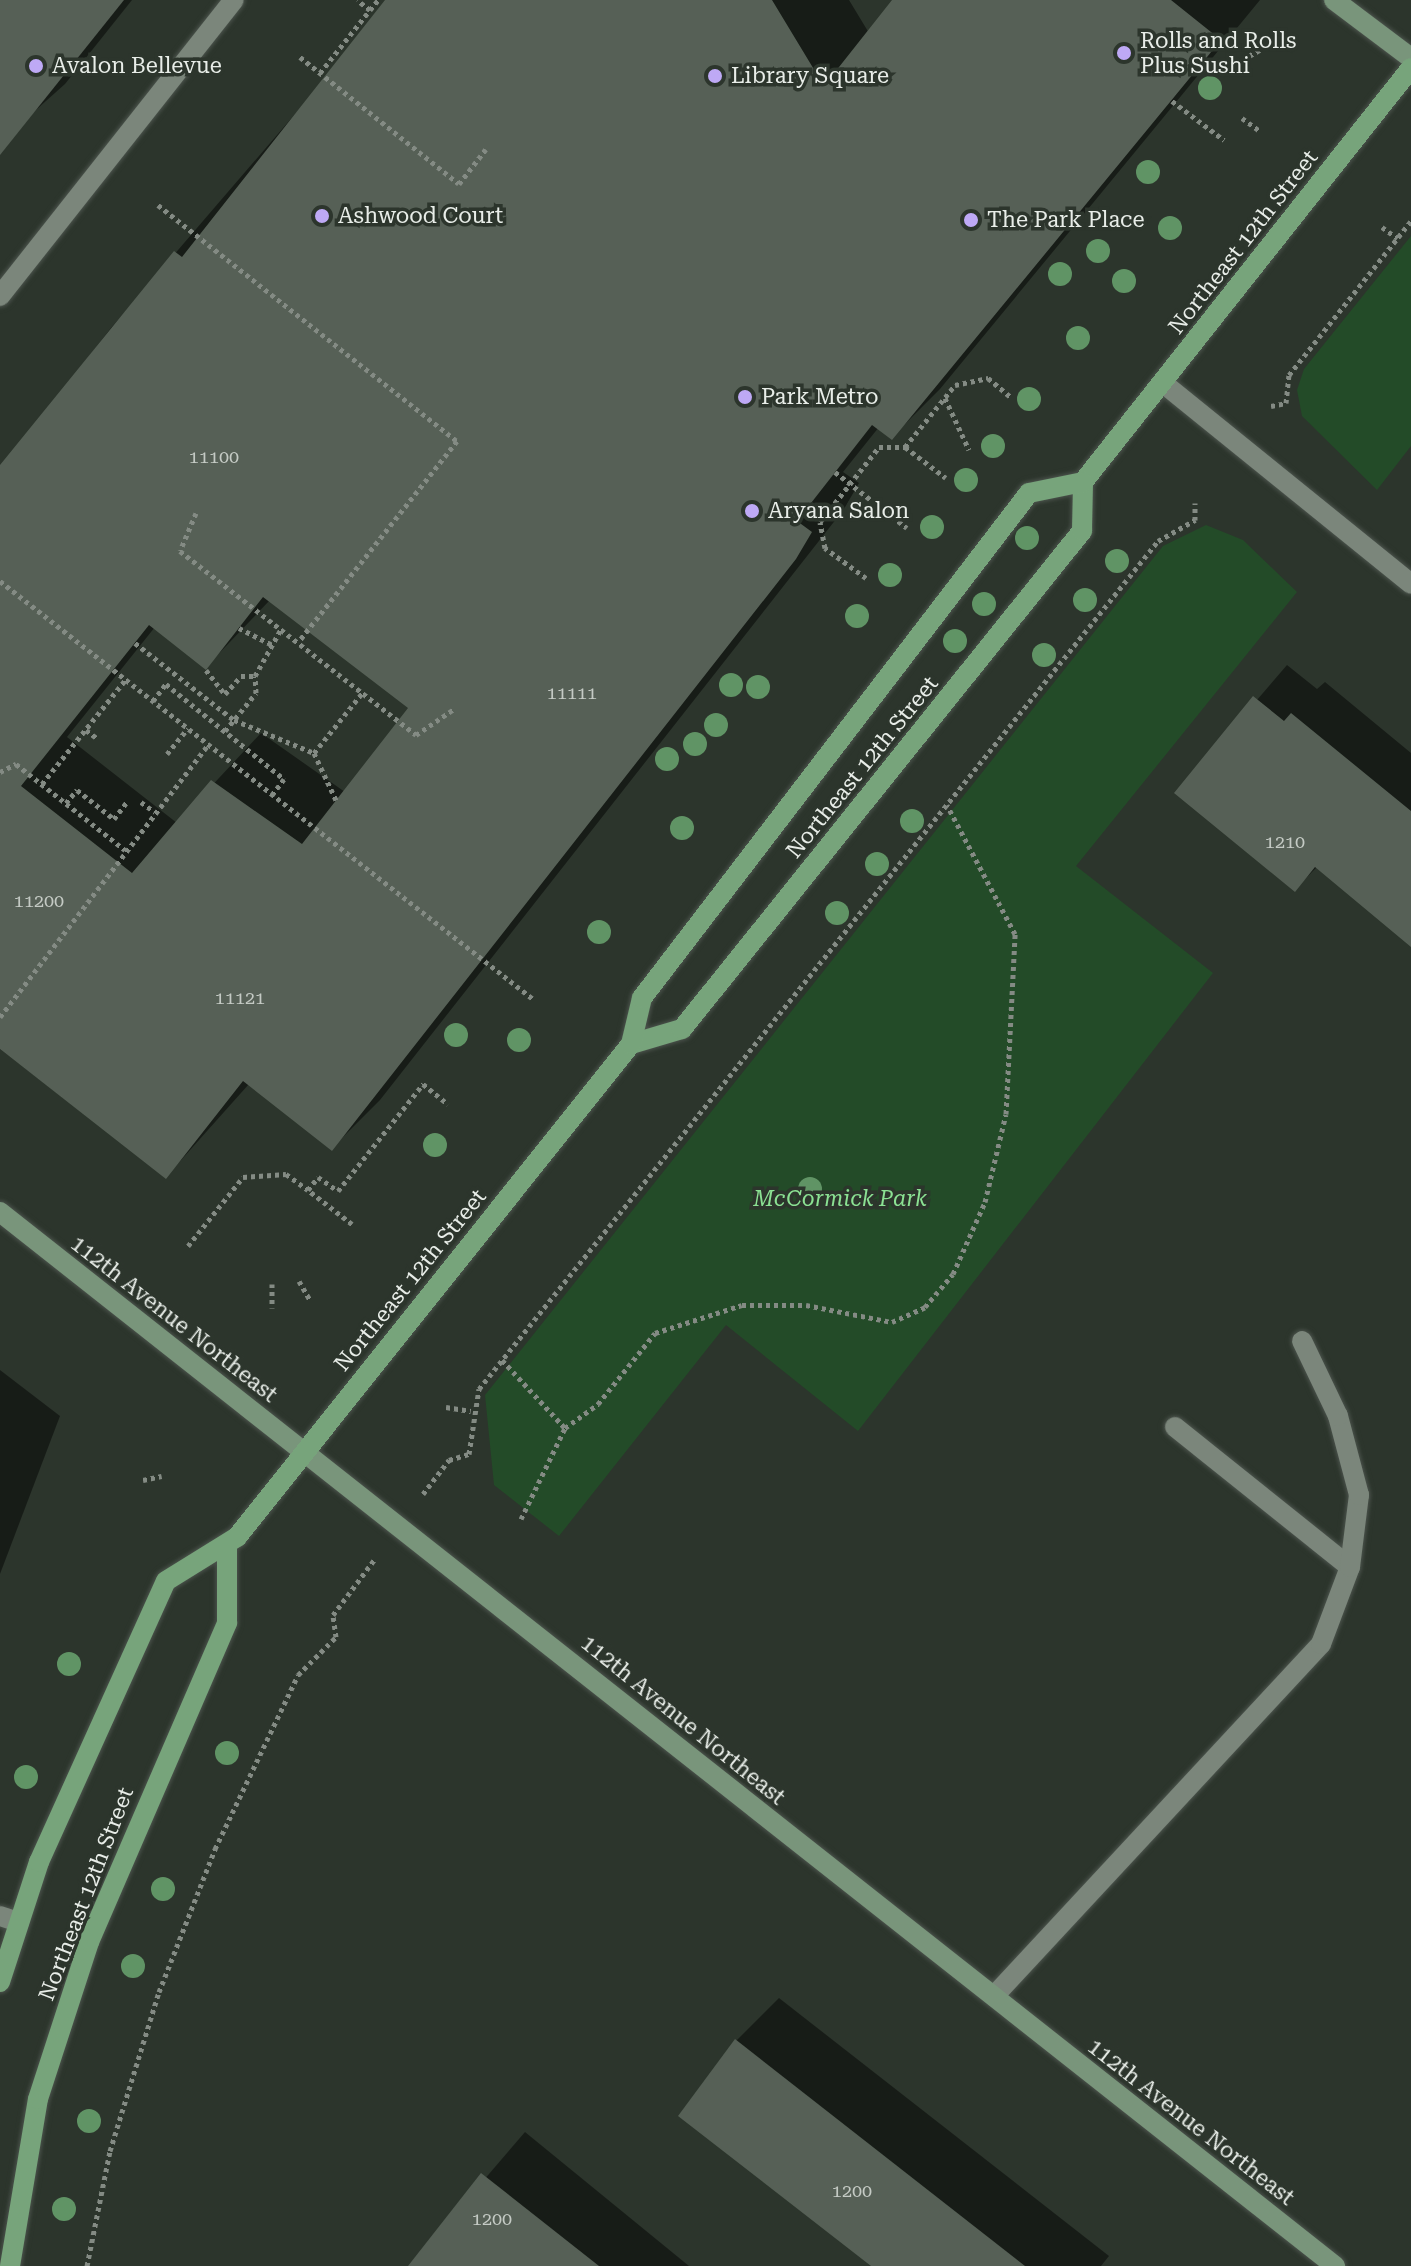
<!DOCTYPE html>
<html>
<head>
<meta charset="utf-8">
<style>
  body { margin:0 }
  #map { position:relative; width:1411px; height:2266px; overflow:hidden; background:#2c352c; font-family:"Roboto Serif",serif }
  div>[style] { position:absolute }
  .green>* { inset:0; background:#234b28 }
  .shadow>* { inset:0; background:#0007 }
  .building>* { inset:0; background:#566056 }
  .path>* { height:5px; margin-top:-2.5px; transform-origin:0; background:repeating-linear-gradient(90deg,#848b84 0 4px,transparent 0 8px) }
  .roads { filter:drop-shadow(0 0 2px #4b534c) drop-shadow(0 0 2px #4b534c) }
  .lane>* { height:20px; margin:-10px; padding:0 10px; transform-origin:10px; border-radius:10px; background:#7b867b }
  .street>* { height:20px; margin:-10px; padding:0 10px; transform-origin:10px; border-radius:10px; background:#7b867b }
  .secondary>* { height:20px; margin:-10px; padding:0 10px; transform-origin:10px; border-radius:10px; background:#79957b }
  .primary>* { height:20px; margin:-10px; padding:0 10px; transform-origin:10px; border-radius:10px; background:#77a47b }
  .trees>* { width:24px; height:24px; margin:-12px; border-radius:50%; background:#609465 }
  .dots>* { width:22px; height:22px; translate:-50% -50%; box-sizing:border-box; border:4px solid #2c352c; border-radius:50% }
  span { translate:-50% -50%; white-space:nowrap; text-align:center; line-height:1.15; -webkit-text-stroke:7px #2c352c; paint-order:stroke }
  .number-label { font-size:18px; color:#c4cac4 }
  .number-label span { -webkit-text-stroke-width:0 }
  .poi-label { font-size:22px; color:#e8ede8 }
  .left { translate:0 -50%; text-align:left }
  .street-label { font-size:22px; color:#e8ede8 }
  .park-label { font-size:22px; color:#8be193; font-style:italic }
</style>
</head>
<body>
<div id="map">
  <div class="green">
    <div style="clip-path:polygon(1411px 236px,1411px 446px,1377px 490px,1302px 416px,1297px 390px,1304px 369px)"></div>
    <div style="clip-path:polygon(1206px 525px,1243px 540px,1297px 592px,1076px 866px,1213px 973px,858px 1431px,726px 1325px,559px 1536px,494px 1485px,485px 1395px,1163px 546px)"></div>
  </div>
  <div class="shadow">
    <div style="clip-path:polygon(0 0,132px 0,65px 84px,0 142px)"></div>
    <div style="clip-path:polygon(evenodd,393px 0,849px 0,869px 33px,895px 0,1260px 0,940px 389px,892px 437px,879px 427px,843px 472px,859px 483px,844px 509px,380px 1100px,332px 1148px,249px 1084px,166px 1177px,0 1049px,0 470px,111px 328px,393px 0,270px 600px,411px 707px,345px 792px,261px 733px,177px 823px,67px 737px,155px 627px,206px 667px,270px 600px)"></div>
    <div style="clip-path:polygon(1287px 665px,1317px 689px,1325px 682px,1411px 753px,1411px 944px,1318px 866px,1295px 889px,1177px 793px)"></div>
    <div style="clip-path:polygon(0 1370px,60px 1416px,0 1574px)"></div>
    <div style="clip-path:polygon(779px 1998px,1109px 2256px,1101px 2266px,875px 2266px,736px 2041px)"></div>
    <div style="clip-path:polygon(525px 2132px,689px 2266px,410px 2266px)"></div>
  </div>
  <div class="building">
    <div style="clip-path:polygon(0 0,124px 0,0 155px)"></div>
    <div style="clip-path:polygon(evenodd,385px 0,772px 0,824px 86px,892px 0,1171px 0,1221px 40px,892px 440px,872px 425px,797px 521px,812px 532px,796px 559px,332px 1151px,243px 1081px,166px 1179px,0 1049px,0 465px,174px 251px,182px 257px,385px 0,263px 597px,408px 708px,302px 844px,211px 780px,132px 873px,21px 786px,149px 625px,206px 670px,263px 597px)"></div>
    <div style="clip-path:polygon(1253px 696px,1284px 721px,1291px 713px,1411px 811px,1411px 947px,1315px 867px,1295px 892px,1174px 793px)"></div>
    <div style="clip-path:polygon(735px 2039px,1025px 2266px,871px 2266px,678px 2116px)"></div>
    <div style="clip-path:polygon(481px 2173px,599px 2266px,408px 2266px)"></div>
  </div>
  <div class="path">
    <div style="left:370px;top:10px;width:13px;rotate:-51deg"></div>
    <div style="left:1249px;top:56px;width:20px;rotate:-30deg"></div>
    <div style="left:300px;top:57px;width:203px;rotate:38.6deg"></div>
    <div style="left:459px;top:184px;width:44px;rotate:-52.4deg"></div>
    <div style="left:320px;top:73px;width:80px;rotate:-51.6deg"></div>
    <div style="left:370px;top:10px;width:16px;rotate:-142deg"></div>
    <div style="left:1172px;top:101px;width:65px;rotate:36.9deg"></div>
    <div style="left:1242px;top:118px;width:22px;rotate:36deg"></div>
    <div style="left:158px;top:205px;width:381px;rotate:38.3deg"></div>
    <div style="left:457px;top:441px;width:255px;rotate:128.3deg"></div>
    <div style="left:1382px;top:227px;width:19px;rotate:36deg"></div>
    <div style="left:945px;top:398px;width:57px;rotate:65.2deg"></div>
    <div style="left:1271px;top:406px;width:15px;rotate:-11deg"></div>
    <div style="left:1286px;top:403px;width:28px;rotate:-84deg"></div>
    <div style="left:1289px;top:375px;width:196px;rotate:-51.6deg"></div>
    <div style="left:905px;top:447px;width:80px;rotate:-51.1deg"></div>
    <div style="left:955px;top:385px;width:34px;rotate:-12deg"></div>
    <div style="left:988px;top:378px;width:30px;rotate:40deg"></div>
    <div style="left:835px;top:472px;width:91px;rotate:37.9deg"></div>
    <div style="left:196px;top:513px;width:41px;rotate:112.8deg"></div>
    <div style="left:180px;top:551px;width:299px;rotate:37.9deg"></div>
    <div style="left:416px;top:735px;width:46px;rotate:-34.4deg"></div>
    <div style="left:866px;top:578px;width:51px;rotate:-143.8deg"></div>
    <div style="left:825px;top:548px;width:26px;rotate:-101deg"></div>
    <div style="left:820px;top:522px;width:95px;rotate:-51.8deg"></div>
    <div style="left:879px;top:447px;width:26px"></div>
    <div style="left:905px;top:447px;width:51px;rotate:37.1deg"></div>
    <div style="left:0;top:581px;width:677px;rotate:38.1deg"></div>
    <div style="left:239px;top:628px;width:37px;rotate:27deg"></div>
    <div style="left:135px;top:643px;width:125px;rotate:37.9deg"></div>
    <div style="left:234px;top:720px;width:87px;rotate:22.4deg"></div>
    <div style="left:314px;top:753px;width:52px;rotate:64.9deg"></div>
    <div style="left:206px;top:670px;width:31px;rotate:52deg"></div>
    <div style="left:225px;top:694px;width:24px;rotate:-48deg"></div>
    <div style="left:241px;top:676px;width:14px"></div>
    <div style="left:153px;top:701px;width:21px;rotate:-53deg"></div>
    <div style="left:166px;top:684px;width:8px;rotate:40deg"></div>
    <div style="left:172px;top:689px;width:144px;rotate:38.8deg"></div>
    <div style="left:284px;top:779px;width:20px;rotate:127deg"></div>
    <div style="left:86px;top:730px;width:15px;rotate:37deg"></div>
    <div style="left:225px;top:731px;width:49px;rotate:-50.8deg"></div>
    <div style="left:256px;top:693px;width:17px;rotate:-93deg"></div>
    <div style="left:255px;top:676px;width:54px;rotate:-61deg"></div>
    <div style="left:314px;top:753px;width:78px;rotate:-51.2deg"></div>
    <div style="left:167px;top:754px;width:33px;rotate:-51deg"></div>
    <div style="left:0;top:772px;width:18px;rotate:-27deg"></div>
    <div style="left:16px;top:764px;width:139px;rotate:38.3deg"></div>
    <div style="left:42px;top:784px;width:134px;rotate:-51.3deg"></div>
    <div style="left:141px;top:802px;width:17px;rotate:36deg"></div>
    <div style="left:66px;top:803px;width:17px;rotate:-50deg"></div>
    <div style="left:77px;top:790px;width:47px;rotate:38.1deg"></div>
    <div style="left:114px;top:819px;width:21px;rotate:-53deg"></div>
    <div style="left:0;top:1017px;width:344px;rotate:-52.6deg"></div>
    <div style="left:352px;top:1224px;width:56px;rotate:-142.3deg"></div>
    <div style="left:308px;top:1190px;width:16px;rotate:-52deg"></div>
    <div style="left:318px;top:1177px;width:24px;rotate:35deg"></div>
    <div style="left:338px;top:1191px;width:137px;rotate:-51.5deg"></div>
    <div style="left:423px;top:1084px;width:32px;rotate:39deg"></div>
    <div style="left:188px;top:1246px;width:88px;rotate:-51.4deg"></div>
    <div style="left:243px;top:1177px;width:43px;rotate:-4deg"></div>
    <div style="left:286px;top:1174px;width:27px;rotate:36deg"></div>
    <div style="left:299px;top:1281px;width:22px;rotate:60deg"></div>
    <div style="left:272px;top:1284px;width:24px;rotate:90deg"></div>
    <div style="left:502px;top:1360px;width:93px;rotate:47.2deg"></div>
    <div style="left:446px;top:1407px;width:25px;rotate:9deg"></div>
    <div style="left:143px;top:1480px;width:19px;rotate:-12deg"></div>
    <div style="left:423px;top:1494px;width:43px;rotate:-52.6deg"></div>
    <div style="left:449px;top:1460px;width:21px;rotate:-17deg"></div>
    <div style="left:469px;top:1454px;width:66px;rotate:-81.3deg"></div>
    <div style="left:479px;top:1389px;width:1086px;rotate:-51.32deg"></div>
    <div style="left:1158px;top:541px;width:43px;rotate:-29.6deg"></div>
    <div style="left:1195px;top:520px;width:17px;rotate:-90deg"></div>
    <div style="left:521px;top:1519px;width:101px;rotate:-64.2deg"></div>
    <div style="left:565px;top:1428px;width:41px;rotate:-36deg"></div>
    <div style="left:598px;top:1404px;width:91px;rotate:-51.2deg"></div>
    <div style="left:655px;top:1333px;width:91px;rotate:-17.8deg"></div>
    <div style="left:742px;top:1305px;width:64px"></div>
    <div style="left:806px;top:1305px;width:88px;rotate:11.2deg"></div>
    <div style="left:892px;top:1322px;width:36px;rotate:-24deg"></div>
    <div style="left:925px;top:1307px;width:43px;rotate:-49.7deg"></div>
    <div style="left:953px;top:1274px;width:79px;rotate:-66deg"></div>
    <div style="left:985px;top:1202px;width:90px;rotate:-76.6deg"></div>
    <div style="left:1006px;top:1114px;width:180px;rotate:-87.1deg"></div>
    <div style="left:1015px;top:934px;width:146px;rotate:-117.8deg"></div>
    <div style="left:87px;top:2266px;width:117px;rotate:-78.7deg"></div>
    <div style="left:110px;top:2151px;width:166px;rotate:-72.9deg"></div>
    <div style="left:159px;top:1992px;width:154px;rotate:-68.6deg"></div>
    <div style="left:215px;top:1849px;width:193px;rotate:-64.5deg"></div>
    <div style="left:298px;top:1675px;width:54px;rotate:-45deg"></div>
    <div style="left:336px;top:1637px;width:22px;rotate:-98deg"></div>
    <div style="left:333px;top:1615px;width:69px;rotate:-53.3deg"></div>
  </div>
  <div class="roads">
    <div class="lane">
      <div style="left:1175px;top:1427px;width:224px;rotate:38.7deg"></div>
      <div style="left:0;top:1916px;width:20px;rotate:18deg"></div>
      <div style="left:994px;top:1996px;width:480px;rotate:-47.1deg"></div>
      <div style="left:1321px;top:1644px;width:82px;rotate:-69.4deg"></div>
      <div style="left:1350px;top:1567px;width:73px;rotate:-82.9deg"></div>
      <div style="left:1359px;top:1495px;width:82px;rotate:-104.9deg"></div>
      <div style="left:1338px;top:1416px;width:83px;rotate:-115.6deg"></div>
    </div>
    <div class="street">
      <div style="left:0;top:296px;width:377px;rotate:-51.7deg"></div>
      <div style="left:1163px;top:383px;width:319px;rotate:39deg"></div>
    </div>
    <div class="secondary">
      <div style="left:1334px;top:0;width:96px;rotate:37deg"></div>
      <div style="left:0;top:1212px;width:1701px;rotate:38.29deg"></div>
    </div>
    <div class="primary">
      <div style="left:631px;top:1044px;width:53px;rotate:-16.4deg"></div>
      <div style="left:682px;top:1029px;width:639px;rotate:-51.23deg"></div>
      <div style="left:1082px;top:531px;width:49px;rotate:-88.8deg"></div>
      <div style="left:1083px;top:482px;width:528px;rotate:-51.61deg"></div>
      <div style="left:0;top:1982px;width:126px;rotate:-72deg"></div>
      <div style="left:39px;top:1862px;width:308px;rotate:-65.7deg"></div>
      <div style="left:166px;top:1581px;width:84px;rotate:-31.8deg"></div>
      <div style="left:237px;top:1537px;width:631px;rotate:-51.37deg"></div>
      <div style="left:631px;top:1044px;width:47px;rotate:-76.6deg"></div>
      <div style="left:642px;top:998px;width:636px;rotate:-52.54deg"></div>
      <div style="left:1029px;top:493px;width:55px;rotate:-11.5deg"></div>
      <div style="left:10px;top:2266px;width:169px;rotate:-80.5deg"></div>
      <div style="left:38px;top:2099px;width:165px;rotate:-72deg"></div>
      <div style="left:89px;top:1942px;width:348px;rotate:-66.6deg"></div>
      <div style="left:227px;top:1623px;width:75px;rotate:-90deg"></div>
    </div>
  </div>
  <div class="trees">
    <div style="left:1210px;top:88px"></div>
    <div style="left:1148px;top:172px"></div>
    <div style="left:1170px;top:228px"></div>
    <div style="left:1098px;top:251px"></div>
    <div style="left:1060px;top:274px"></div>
    <div style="left:1124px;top:281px"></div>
    <div style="left:1078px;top:338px"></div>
    <div style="left:1029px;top:399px"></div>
    <div style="left:993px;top:446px"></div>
    <div style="left:966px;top:480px"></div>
    <div style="left:932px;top:527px"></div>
    <div style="left:1027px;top:538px"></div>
    <div style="left:1117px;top:561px"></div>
    <div style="left:890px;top:575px"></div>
    <div style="left:1085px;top:600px"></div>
    <div style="left:984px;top:604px"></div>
    <div style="left:857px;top:616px"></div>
    <div style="left:955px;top:641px"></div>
    <div style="left:1044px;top:655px"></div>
    <div style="left:731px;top:685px"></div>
    <div style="left:758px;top:687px"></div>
    <div style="left:716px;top:725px"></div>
    <div style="left:695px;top:744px"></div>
    <div style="left:667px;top:759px"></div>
    <div style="left:912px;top:821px"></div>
    <div style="left:682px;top:828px"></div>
    <div style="left:877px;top:864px"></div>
    <div style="left:837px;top:913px"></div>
    <div style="left:599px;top:932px"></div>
    <div style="left:456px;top:1035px"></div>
    <div style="left:519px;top:1040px"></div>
    <div style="left:435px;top:1145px"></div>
    <div style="left:810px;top:1189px"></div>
    <div style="left:69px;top:1664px"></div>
    <div style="left:227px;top:1753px"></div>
    <div style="left:26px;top:1777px"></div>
    <div style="left:163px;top:1889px"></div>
    <div style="left:133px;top:1966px"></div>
    <div style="left:89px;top:2121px"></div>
    <div style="left:64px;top:2209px"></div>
  </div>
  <div class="dots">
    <div style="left:1124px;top:53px;background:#bea9f5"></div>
    <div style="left:36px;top:66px;background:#bea9f5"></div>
    <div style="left:715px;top:76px;background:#bea9f5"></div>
    <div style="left:322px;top:216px;background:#bea9f5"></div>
    <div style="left:971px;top:220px;background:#bea9f5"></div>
    <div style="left:745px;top:397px;background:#bea9f5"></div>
    <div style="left:752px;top:511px;background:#bea9f5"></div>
  </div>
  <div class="number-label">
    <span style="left:214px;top:457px">11100</span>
    <span style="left:572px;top:693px">11111</span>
    <span style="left:1285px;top:842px">1210</span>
    <span style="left:39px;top:901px">11200</span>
    <span style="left:240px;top:998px">11121</span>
    <span style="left:852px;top:2191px">1200</span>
    <span style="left:492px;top:2219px">1200</span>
  </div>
  <div class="poi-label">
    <span class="left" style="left:1140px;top:53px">Rolls and Rolls<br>Plus Sushi</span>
    <span class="left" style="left:52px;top:66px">Avalon Bellevue</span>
    <span class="left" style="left:731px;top:76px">Library Square</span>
    <span class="left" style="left:338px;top:216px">Ashwood Court</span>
    <span class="left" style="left:987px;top:220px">The Park Place</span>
    <span class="left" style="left:761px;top:397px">Park Metro</span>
    <span class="left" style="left:768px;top:511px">Aryana Salon</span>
  </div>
  <div class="street-label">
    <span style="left:1243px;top:242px;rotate:-52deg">Northeast 12th Street</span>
    <span style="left:862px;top:767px;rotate:-51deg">Northeast 12th Street</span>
    <span style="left:410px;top:1280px;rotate:-51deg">Northeast 12th Street</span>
    <span style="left:174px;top:1319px;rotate:38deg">112th Avenue Northeast</span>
    <span style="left:683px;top:1720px;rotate:39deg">112th Avenue Northeast</span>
    <span style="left:86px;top:1894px;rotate:-69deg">Northeast 12th Street</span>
    <span style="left:1191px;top:2122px;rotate:38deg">112th Avenue Northeast</span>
  </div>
  <div class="park-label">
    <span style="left:840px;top:1199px">McCormick Park</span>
  </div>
</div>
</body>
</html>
